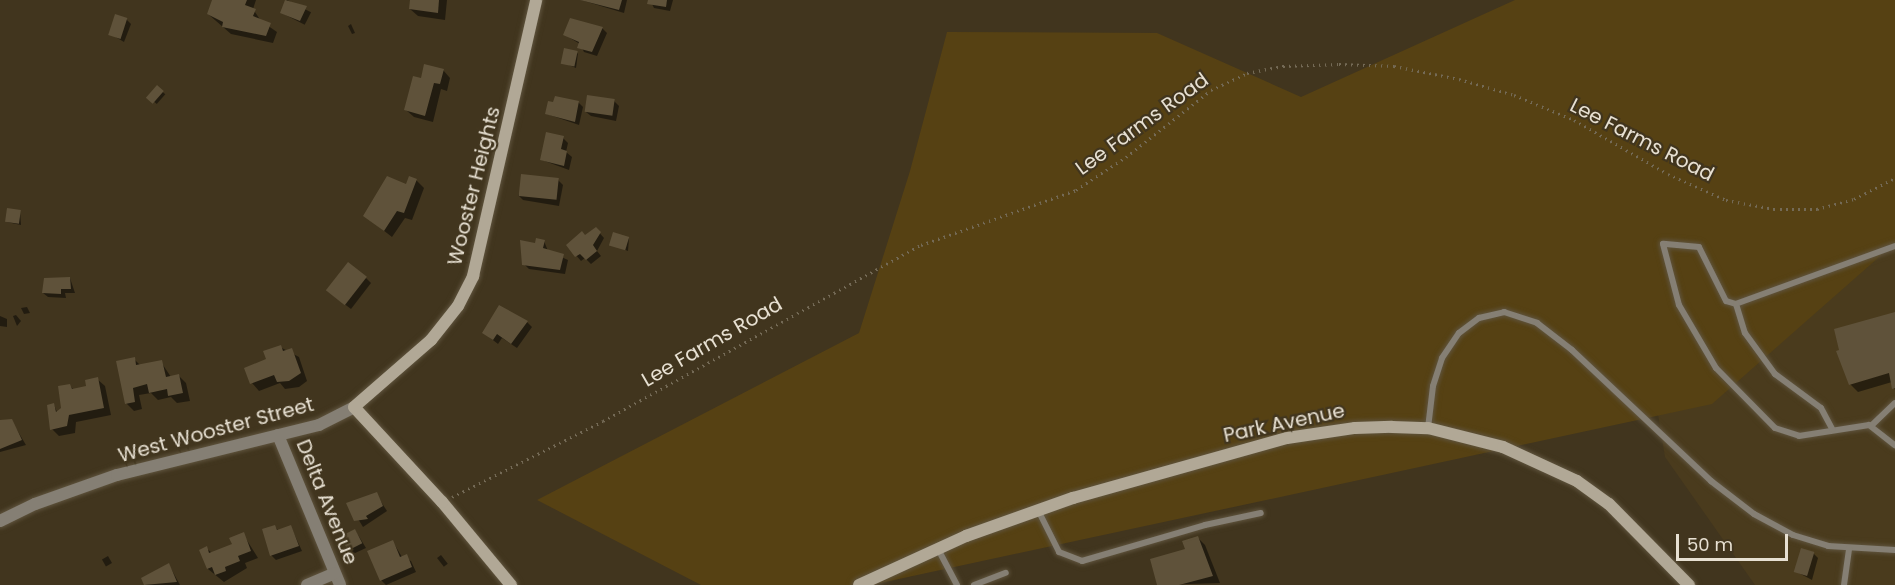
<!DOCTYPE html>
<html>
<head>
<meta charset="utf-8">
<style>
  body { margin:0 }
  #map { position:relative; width:1895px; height:585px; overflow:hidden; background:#41351e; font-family:Poppins,sans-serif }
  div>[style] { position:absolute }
  .built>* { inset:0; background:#4a3b1d }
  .green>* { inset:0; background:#564113 }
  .shadow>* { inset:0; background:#0007; transform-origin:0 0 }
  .building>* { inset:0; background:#5f523a; transform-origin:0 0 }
  .path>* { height:3px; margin-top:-1.5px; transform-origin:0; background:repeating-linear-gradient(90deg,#746a56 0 1.5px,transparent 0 6px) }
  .roads { filter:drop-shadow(0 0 2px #5f543e) drop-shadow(0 0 2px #5f543e) }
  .service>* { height:6px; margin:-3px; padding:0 3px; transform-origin:3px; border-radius:3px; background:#857f74 }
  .minor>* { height:12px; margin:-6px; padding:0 6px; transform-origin:6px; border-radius:6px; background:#857f74 }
  .tertiary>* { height:12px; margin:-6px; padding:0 6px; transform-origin:6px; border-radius:6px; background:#857f74 }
  .secondary>* { height:12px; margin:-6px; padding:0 6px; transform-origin:6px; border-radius:6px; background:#b1a896 }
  span { translate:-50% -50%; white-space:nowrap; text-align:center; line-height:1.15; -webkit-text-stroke:4.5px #41351e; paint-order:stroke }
  .street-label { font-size:20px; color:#e7e0d2 }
  .scale { position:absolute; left:1676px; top:534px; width:112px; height:27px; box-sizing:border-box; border:3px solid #e7e0d2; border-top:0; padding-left:8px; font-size:18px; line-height:21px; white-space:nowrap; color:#e7e0d2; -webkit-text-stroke:4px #41351e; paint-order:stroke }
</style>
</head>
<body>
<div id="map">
  <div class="built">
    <div style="clip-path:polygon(1625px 212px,1895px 214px,1895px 585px,1755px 585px,1665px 457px)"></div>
  </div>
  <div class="green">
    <div style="clip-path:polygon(1515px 0,1895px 0,1895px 243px,1712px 404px,871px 585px,701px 585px,537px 500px,859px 333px,910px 171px,947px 32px,1157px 33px,1301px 97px)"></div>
  </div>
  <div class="shadow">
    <div style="clip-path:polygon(213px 0,256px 0,253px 9px,261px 21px,277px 32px,273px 43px,231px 34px,208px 14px)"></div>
    <div style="left:287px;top:0;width:27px;height:14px;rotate:27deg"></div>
    <div style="clip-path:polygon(411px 0,447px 0,445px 20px,418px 16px,410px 9px)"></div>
    <div style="clip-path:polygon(581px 0,627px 0,624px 13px)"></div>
    <div style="clip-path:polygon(650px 0,673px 0,670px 11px,654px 8px)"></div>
    <div style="clip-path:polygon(126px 19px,131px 24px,124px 42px,109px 33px)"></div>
    <div style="clip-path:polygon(351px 24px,355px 33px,352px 34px,348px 26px)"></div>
    <div style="clip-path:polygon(602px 28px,607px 33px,597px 56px,584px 52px,580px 44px,565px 35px)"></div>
    <div style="clip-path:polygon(578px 53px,576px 68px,562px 62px)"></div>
    <div style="clip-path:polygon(443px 70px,450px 78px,447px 91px,441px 89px,433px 122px,414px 117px,406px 110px,422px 79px)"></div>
    <div style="left:157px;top:87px;width:11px;height:13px;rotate:41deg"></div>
    <div style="clip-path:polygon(614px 101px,619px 106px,616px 121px,591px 116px,586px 112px)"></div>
    <div style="clip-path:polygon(578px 102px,583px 107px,579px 125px,547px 114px)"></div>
    <div style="clip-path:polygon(563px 138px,568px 143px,566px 152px,572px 157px,569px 170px,542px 160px)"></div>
    <div style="clip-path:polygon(416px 180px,424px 188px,412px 220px,405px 218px,392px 237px,365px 216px)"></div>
    <div style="clip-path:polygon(558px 180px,563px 185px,559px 206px,523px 200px,518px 195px)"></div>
    <div style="clip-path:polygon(20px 211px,21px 225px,7px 222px)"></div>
    <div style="clip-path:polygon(596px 229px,604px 238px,597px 251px,601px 256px,591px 264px,585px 258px,581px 261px,568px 246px)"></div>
    <div style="clip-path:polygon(629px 238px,628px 251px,611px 244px)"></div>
    <div style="clip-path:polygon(544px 241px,548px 251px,568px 260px,565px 274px,529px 269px,524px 264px,536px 245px)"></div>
    <div style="clip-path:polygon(70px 278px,75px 293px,65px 293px,66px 298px,48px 297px,43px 293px)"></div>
    <div style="clip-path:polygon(366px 278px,371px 283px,351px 309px,334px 296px)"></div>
    <div style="clip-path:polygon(27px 307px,30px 313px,24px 314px,21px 308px)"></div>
    <div style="clip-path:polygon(1895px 314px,1895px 390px,1892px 382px,1858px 392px,1850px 384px)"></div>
    <div style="clip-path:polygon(16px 315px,21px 321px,17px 326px,13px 316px)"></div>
    <div style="clip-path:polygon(0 316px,7px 319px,7px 327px,0 326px)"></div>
    <div style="clip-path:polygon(527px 322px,532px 327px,517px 348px,502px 338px,498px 344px,489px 337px)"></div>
    <div style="clip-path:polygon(280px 347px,299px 357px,307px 381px,299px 387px,285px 389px,280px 383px,259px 391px,252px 383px)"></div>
    <div style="clip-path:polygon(134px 359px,141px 366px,161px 362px,171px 377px,179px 376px,186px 383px,190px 401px,177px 403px,171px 397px,158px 400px,151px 393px,139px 395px,142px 409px,134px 411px,126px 403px)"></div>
    <div style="clip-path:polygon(97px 379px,105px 386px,111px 415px,76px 422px,75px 433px,59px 436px,52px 429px,54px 405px,57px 412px,63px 409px,69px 385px,74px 390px,88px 387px)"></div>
    <div style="clip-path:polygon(0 423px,14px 425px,26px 445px,0 452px)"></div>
    <div style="clip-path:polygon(376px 494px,387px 511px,363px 527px,349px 504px)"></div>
    <div style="clip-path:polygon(274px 526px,279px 531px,291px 527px,302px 551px,276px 560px,271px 555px)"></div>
    <div style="clip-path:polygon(355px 530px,366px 548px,353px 554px,348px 549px)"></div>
    <div style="clip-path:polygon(243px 534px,258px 558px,245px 563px,247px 568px,224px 582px,208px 569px,201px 551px,206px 548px,212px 553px,234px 544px)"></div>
    <div style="clip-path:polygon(1198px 538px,1205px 545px,1220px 583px,1158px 585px)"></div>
    <div style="clip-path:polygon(393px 542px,402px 557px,411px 561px,416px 572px,386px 585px,381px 580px)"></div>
    <div style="clip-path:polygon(1813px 553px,1818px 558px,1812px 580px,1795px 571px)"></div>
    <div style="left:441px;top:555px;width:11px;height:5px;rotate:52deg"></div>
    <div style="left:108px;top:556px;width:8px;height:7px;rotate:60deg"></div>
    <div style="clip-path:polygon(169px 565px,180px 585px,145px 585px,143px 579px)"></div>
  </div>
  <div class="building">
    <div style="clip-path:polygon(212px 0,247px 0,245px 5px,256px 9px,253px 16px,271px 23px,266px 36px,222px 27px,223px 22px,207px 14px)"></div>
    <div style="clip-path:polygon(285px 0,307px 6px,300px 21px,280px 13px)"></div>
    <div style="clip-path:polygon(410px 0,439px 0,438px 13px,409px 9px)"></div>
    <div style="clip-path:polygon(580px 0,622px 0,619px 10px)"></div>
    <div style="clip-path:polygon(648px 0,667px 0,666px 7px,647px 4px)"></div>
    <div style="left:115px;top:14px;width:13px;height:22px;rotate:18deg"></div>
    <div style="clip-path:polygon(570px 18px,603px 27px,592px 52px,577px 48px,579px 42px,563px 35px)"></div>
    <div style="left:564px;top:48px;width:14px;height:16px;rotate:12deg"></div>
    <div style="clip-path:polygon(424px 64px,444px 69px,440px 84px,434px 83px,425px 116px,404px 110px,413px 76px,421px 78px)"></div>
    <div style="left:157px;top:85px;width:9px;height:17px;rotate:41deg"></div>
    <div style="left:587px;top:95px;width:28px;height:17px;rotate:8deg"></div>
    <div style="clip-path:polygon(555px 96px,579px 101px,575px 122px,545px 114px,548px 101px,553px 102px)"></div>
    <div style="clip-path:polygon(546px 132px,564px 136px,561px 149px,567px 151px,564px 166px,540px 160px)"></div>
    <div style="left:521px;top:174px;width:38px;height:22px;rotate:6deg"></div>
    <div style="clip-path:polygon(387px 176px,406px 184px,409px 176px,417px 179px,404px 213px,397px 211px,384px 231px,363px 216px)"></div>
    <div style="left:7px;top:208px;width:14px;height:14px;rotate:8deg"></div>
    <div style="clip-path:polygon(596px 227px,601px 232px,593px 245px,597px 251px,586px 260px,580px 254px,575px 257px,566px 245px,582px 231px,585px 235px)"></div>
    <div style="left:613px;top:232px;width:17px;height:14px;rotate:17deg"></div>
    <div style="clip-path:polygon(536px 238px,545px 240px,543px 248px,564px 254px,560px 270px,522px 265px,520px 240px,535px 243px)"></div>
    <div style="left:348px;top:262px;width:24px;height:36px;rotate:38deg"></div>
    <div style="clip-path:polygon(70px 277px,71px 289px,61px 289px,61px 294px,42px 293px,44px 278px)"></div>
    <div style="clip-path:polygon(499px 305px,528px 321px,511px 344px,497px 334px,493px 340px,482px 333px)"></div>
    <div style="clip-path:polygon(1895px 312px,1895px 388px,1892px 389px,1889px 373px,1849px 385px,1836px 351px,1839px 350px,1834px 329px)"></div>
    <div style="clip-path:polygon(281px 345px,283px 351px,292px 348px,301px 373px,289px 381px,277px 382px,274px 375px,250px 384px,244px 368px,266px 359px,263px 351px)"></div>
    <div style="clip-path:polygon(135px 357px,136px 365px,162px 360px,166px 377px,179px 374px,183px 393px,168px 396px,167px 389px,149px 393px,147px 384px,133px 388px,135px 402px,125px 404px,116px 361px)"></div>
    <div style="clip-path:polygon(98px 377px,104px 408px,69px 415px,67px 426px,50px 430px,47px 405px,54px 403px,56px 412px,61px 408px,58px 386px,70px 384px,72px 389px,86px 386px,85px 380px)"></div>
    <div style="clip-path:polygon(12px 419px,22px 440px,0 449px,0 420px)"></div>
    <div style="clip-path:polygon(377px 492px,383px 506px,366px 516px,368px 519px,354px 521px,346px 503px)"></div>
    <div style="clip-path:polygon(275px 525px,277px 530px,291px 525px,299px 546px,270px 556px,262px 529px)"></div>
    <div style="left:355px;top:529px;width:16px;height:16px;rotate:63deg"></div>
    <div style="clip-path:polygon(244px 532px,251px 551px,238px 556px,240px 561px,225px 567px,226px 571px,215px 575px,212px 567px,207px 569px,199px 550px,207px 546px,209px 553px,232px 544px,229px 538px)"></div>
    <div style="clip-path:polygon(1198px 536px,1213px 576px,1179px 585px,1157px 585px,1150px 559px,1185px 549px,1182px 541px)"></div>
    <div style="clip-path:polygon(393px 540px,400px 557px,407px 554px,412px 567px,380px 581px,367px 551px)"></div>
    <div style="left:1801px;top:548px;width:14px;height:25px;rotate:17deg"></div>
    <div style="clip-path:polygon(169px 563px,177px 582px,144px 585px,141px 578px)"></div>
  </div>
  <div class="path">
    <div style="left:452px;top:497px;width:169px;rotate:-26.7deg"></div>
    <div style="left:603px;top:421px;width:363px;rotate:-29deg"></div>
    <div style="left:921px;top:245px;width:164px;rotate:-19.5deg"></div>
    <div style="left:1076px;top:190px;width:60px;rotate:-33.4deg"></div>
    <div style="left:1126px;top:157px;width:108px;rotate:-38.2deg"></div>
    <div style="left:1211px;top:90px;width:40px;rotate:-25deg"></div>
    <div style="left:1247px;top:73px;width:37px;rotate:-11deg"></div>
    <div style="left:1283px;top:66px;width:56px;rotate:-2deg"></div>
    <div style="left:1339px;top:64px;width:55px;rotate:2.1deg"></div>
    <div style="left:1394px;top:66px;width:66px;rotate:11.3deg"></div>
    <div style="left:1459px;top:79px;width:57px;rotate:16.2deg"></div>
    <div style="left:1514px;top:95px;width:65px;rotate:22.6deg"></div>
    <div style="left:1574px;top:120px;width:108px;rotate:29.9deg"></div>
    <div style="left:1668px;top:174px;width:64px;rotate:24.1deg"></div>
    <div style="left:1726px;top:200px;width:49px;rotate:10.6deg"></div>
    <div style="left:1774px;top:209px;width:43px"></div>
    <div style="left:1817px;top:209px;width:38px;rotate:-15deg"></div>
    <div style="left:1854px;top:199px;width:46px;rotate:-27.1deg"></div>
  </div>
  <div class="roads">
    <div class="service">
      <div style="left:1895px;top:246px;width:169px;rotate:160deg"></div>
      <div style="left:1736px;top:304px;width:10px;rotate:-163deg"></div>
      <div style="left:1726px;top:301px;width:60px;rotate:-116.6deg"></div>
      <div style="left:1699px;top:247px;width:36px;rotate:-175deg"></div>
      <div style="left:1663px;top:244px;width:63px;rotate:75.3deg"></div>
      <div style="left:1679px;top:305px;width:73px;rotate:59.6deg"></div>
      <div style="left:1716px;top:368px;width:84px;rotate:45.5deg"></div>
      <div style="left:1775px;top:428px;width:25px;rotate:18deg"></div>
      <div style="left:1799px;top:436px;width:71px;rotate:-8.9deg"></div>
      <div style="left:1869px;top:425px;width:33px;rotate:38deg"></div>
      <div style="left:1736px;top:304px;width:30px;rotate:73deg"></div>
      <div style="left:1745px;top:333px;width:51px;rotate:53.8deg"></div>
      <div style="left:1775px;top:374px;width:57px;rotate:36.5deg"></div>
      <div style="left:1821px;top:408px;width:24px;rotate:62deg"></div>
      <div style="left:1871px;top:426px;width:33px;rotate:-44deg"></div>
      <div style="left:1428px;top:428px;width:42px;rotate:-83.2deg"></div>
      <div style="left:1433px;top:386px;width:29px;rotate:-72deg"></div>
      <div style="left:1442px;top:358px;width:30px;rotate:-56deg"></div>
      <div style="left:1459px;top:333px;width:25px;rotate:-37deg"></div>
      <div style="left:1479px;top:318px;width:26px;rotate:-13deg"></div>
      <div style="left:1504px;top:312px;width:35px;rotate:18deg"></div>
      <div style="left:1537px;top:323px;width:44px;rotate:37.6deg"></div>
      <div style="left:1572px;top:350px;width:191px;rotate:43.3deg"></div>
      <div style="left:1711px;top:481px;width:54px;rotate:37.5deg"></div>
      <div style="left:1754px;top:514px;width:44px;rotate:28.3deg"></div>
      <div style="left:1793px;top:535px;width:37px;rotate:17deg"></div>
      <div style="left:1828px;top:546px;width:67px;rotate:3.4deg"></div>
      <div style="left:1038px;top:510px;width:47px;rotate:63.4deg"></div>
      <div style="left:1059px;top:552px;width:25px;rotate:21deg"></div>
      <div style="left:1082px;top:561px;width:128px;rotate:-16.3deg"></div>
      <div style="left:1205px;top:525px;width:57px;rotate:-12.1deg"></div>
      <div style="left:938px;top:549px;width:41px;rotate:62.2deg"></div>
      <div style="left:974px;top:585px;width:34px;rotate:-21deg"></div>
      <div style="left:1844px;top:585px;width:37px;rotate:-82deg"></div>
    </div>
    <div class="minor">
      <div style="left:278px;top:435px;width:162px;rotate:67.5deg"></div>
      <div style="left:307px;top:585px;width:30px;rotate:-23deg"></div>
    </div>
    <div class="tertiary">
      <div style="left:0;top:521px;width:39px;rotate:-26deg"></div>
      <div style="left:35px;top:504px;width:87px;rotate:-19.5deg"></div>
      <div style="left:117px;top:475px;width:208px;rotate:-13.9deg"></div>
      <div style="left:319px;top:425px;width:39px;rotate:-27deg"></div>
    </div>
    <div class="secondary">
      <div style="left:511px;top:585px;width:108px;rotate:-129.7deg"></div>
      <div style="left:442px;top:502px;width:129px;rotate:-132.8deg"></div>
      <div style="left:354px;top:407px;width:102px;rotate:-41deg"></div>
      <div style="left:431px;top:340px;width:43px;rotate:-51.5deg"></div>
      <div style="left:458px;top:306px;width:34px;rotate:-63deg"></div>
      <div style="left:473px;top:276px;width:283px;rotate:-77.1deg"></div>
      <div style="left:859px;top:585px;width:118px;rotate:-24.6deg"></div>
      <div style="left:966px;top:536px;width:114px;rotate:-19.6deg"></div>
      <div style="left:1073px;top:498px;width:222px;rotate:-15.7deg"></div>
      <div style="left:1287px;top:438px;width:69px;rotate:-8.4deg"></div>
      <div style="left:1355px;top:428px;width:37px;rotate:-2deg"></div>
      <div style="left:1392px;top:427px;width:36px;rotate:2deg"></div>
      <div style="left:1428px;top:428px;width:77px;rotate:14.2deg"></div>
      <div style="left:1503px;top:447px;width:81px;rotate:24.7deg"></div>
      <div style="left:1577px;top:481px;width:39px;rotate:36deg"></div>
      <div style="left:1609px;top:504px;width:114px;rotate:45.4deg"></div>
    </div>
  </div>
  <div class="street-label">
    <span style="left:1142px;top:124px;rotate:-36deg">Lee Farms Road</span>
    <span style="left:1642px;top:140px;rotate:27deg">Lee Farms Road</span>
    <span style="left:474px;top:186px;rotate:-76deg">Wooster Heights</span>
    <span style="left:712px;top:342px;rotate:-30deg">Lee Farms Road</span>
    <span style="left:1284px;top:423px;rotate:-12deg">Park Avenue</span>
    <span style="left:216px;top:430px;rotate:-15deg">West Wooster Street</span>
    <span style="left:327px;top:502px;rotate:68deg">Delta Avenue</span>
  </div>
  <div class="scale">50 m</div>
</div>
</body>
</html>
